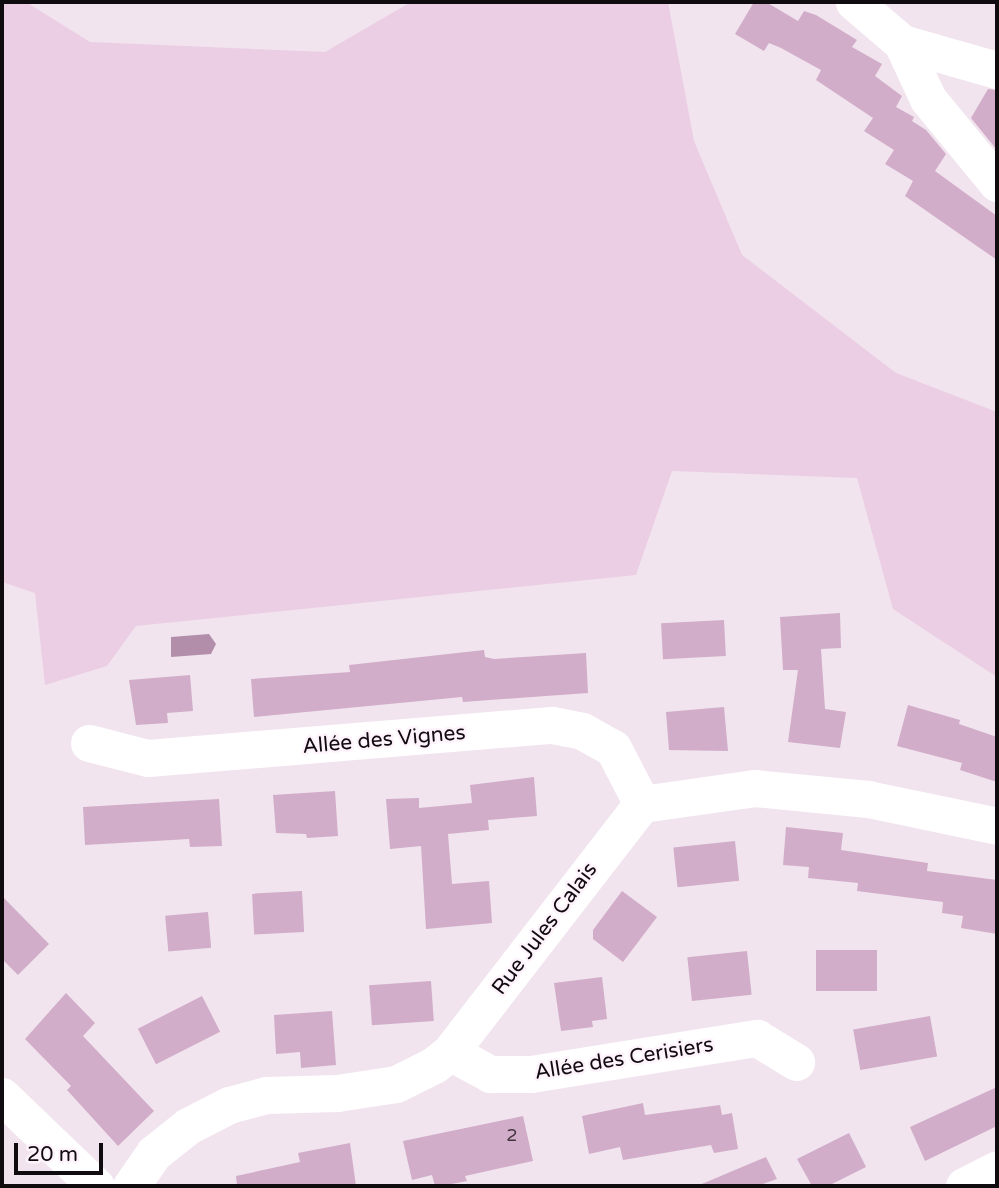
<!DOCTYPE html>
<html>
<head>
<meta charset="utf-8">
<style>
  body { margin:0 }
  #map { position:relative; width:999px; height:1188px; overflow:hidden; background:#f1e4ee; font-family:"Varela Round",sans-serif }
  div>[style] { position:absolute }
  .green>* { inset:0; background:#ebcee4 }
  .water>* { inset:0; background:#b28eaa }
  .building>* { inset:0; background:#d1adc9; transform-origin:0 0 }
  .minor>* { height:37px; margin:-18.5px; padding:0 18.5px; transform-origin:18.5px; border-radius:18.5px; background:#fff }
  span { translate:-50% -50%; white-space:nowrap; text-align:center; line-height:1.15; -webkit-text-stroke:5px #fef2fb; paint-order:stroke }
  .number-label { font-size:18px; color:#40343d }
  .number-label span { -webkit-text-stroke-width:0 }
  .street-label { font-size:21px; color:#0f0b0e }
  .frame { position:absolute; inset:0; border:4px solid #0f0b0e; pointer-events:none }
  .scale { position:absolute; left:14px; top:1143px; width:89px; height:32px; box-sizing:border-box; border:4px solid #0f0b0e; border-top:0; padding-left:9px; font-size:21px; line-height:24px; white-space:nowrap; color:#0f0b0e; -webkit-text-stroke:5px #fef2fb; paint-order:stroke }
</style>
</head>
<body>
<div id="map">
  <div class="green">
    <div style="clip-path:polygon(2px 2px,26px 2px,90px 42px,325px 52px,411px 2px,668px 2px,694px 141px,742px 255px,896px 373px,997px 412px,997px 677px,893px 609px,857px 478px,672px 471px,636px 575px,136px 626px,107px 666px,45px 685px,35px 593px,2px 582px)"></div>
  </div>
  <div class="water">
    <div style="clip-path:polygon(209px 634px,216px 644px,211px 654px,171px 657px,171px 637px)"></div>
  </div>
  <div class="building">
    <div style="clip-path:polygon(754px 2px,766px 2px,798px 21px,804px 11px,816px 15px,857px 40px,852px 47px,882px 64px,875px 76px,902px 96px,896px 107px,914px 117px,912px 121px,926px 130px,946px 154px,935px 171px,997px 216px,997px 260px,905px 196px,913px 181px,885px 164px,894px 150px,864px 131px,873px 118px,816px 80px,821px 70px,781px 48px,769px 43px,764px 51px,735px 34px)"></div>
    <div style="clip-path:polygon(988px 89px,997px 90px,997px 150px,971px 118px)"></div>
    <div style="clip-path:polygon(840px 613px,841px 648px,821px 649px,825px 709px,846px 712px,840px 748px,788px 742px,798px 670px,783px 670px,780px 617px)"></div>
    <div style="left:724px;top:620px;width:36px;height:63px;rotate:87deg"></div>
    <div style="clip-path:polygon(484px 650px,485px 657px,494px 659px,586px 653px,588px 693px,463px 702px,462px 697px,254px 717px,251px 679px,350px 672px,349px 665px)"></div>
    <div style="clip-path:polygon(190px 675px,193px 711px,167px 713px,168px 723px,136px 725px,129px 680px)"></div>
    <div style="clip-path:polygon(908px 705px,960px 720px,959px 724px,997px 737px,997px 782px,960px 770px,962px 763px,897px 746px)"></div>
    <div style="clip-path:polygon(724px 707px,728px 751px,669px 750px,666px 712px)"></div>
    <div style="clip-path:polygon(534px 777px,537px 816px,488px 820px,489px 830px,448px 834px,452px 884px,489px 881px,492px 923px,426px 929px,421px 846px,390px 849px,386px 799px,419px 798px,419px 808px,472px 803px,470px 785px)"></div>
    <div style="clip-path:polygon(335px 791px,338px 836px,307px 838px,306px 834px,276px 833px,273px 795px)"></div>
    <div style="clip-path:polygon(219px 799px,222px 846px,190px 847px,189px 839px,85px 845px,83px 807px)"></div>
    <div style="clip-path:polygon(786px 827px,843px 833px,841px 850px,928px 863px,927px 871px,997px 880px,997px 934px,961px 928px,963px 916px,942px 913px,943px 902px,857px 891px,858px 883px,808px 878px,809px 867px,783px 865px)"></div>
    <div style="left:735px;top:841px;width:40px;height:62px;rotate:84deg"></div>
    <div style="left:302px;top:891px;width:41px;height:50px;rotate:87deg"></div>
    <div style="clip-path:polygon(622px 891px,657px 917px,623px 962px,593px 939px,593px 930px)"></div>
    <div style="clip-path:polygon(2px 896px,49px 944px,18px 975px,2px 959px)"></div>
    <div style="left:208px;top:912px;width:36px;height:43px;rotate:85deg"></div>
    <div style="left:877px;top:950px;width:41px;height:61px;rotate:90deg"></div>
    <div style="left:747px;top:951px;width:44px;height:60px;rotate:84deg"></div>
    <div style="clip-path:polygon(602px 977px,607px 1019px,592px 1021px,593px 1027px,561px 1031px,554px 983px)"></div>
    <div style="left:431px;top:981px;width:40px;height:62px;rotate:86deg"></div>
    <div style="clip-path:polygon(66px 993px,95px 1023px,83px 1036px,154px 1111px,118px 1146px,67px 1090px,71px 1086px,25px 1039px)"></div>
    <div style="left:202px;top:996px;width:40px;height:72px;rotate:63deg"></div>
    <div style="clip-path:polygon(332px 1011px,336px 1065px,301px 1068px,300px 1052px,276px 1054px,274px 1015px)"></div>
    <div style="left:930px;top:1016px;width:41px;height:78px;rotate:80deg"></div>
    <div style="clip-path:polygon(997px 1087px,997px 1126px,925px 1161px,910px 1127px)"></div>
    <div style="clip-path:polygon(643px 1103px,645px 1115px,720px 1105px,722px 1115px,732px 1113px,738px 1149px,714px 1153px,711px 1145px,623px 1160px,620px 1147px,589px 1154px,582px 1116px)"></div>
    <div style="clip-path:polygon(523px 1116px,533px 1161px,465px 1176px,467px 1181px,441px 1186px,435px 1186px,432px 1175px,412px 1180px,403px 1141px)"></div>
    <div style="clip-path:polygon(849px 1133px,866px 1167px,828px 1186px,812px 1186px,797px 1159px)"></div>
    <div style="clip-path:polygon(350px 1143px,356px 1186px,237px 1186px,236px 1176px,300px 1162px,298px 1153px)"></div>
    <div style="clip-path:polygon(766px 1157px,777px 1179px,757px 1186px,697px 1186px)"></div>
  </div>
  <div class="minor">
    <div style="left:854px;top:2px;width:63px;rotate:40.5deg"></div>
    <div style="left:902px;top:43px;width:62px;rotate:65.1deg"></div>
    <div style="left:928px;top:99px;width:109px;rotate:50.6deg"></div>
    <div style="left:902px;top:43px;width:99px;rotate:15.9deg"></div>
    <div style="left:89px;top:743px;width:61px;rotate:14.3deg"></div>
    <div style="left:148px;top:758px;width:405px;rotate:-4.7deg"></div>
    <div style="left:552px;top:725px;width:31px;rotate:11deg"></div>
    <div style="left:582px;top:731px;width:35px;rotate:29deg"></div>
    <div style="left:613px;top:748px;width:63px;rotate:62.6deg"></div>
    <div style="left:450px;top:1052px;width:46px;rotate:28.8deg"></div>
    <div style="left:490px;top:1074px;width:41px"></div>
    <div style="left:531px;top:1074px;width:229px;rotate:-9.1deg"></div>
    <div style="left:757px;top:1038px;width:46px;rotate:31.6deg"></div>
    <div style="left:2px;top:1096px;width:130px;rotate:43.8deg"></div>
    <div style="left:131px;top:1186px;width:40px;rotate:-55.1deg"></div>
    <div style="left:154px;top:1153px;width:43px;rotate:-38.5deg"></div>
    <div style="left:188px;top:1126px;width:46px;rotate:-27.1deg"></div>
    <div style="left:229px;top:1105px;width:38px;rotate:-15deg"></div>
    <div style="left:266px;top:1095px;width:71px;rotate:-1.6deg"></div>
    <div style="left:337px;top:1093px;width:60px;rotate:-8.7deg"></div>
    <div style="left:396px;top:1084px;width:42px;rotate:-26.6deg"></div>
    <div style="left:434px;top:1065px;width:21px;rotate:-39deg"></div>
    <div style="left:450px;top:1052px;width:314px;rotate:-52.3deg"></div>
    <div style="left:642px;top:804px;width:113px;rotate:-8.1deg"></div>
    <div style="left:754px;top:788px;width:115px;rotate:5.5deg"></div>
    <div style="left:868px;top:799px;width:132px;rotate:11.8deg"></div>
    <div style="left:964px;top:1186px;width:37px;rotate:-27deg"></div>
  </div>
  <div class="number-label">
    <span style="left:512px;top:1135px">2</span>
  </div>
  <div class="street-label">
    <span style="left:384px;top:740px;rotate:-5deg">Allée des Vignes</span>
    <span style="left:545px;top:929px;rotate:-53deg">Rue Jules Calais</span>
    <span style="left:624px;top:1059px;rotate:-9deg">Allée des Cerisiers</span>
  </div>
  <div class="frame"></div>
  <div class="scale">20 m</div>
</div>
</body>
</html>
